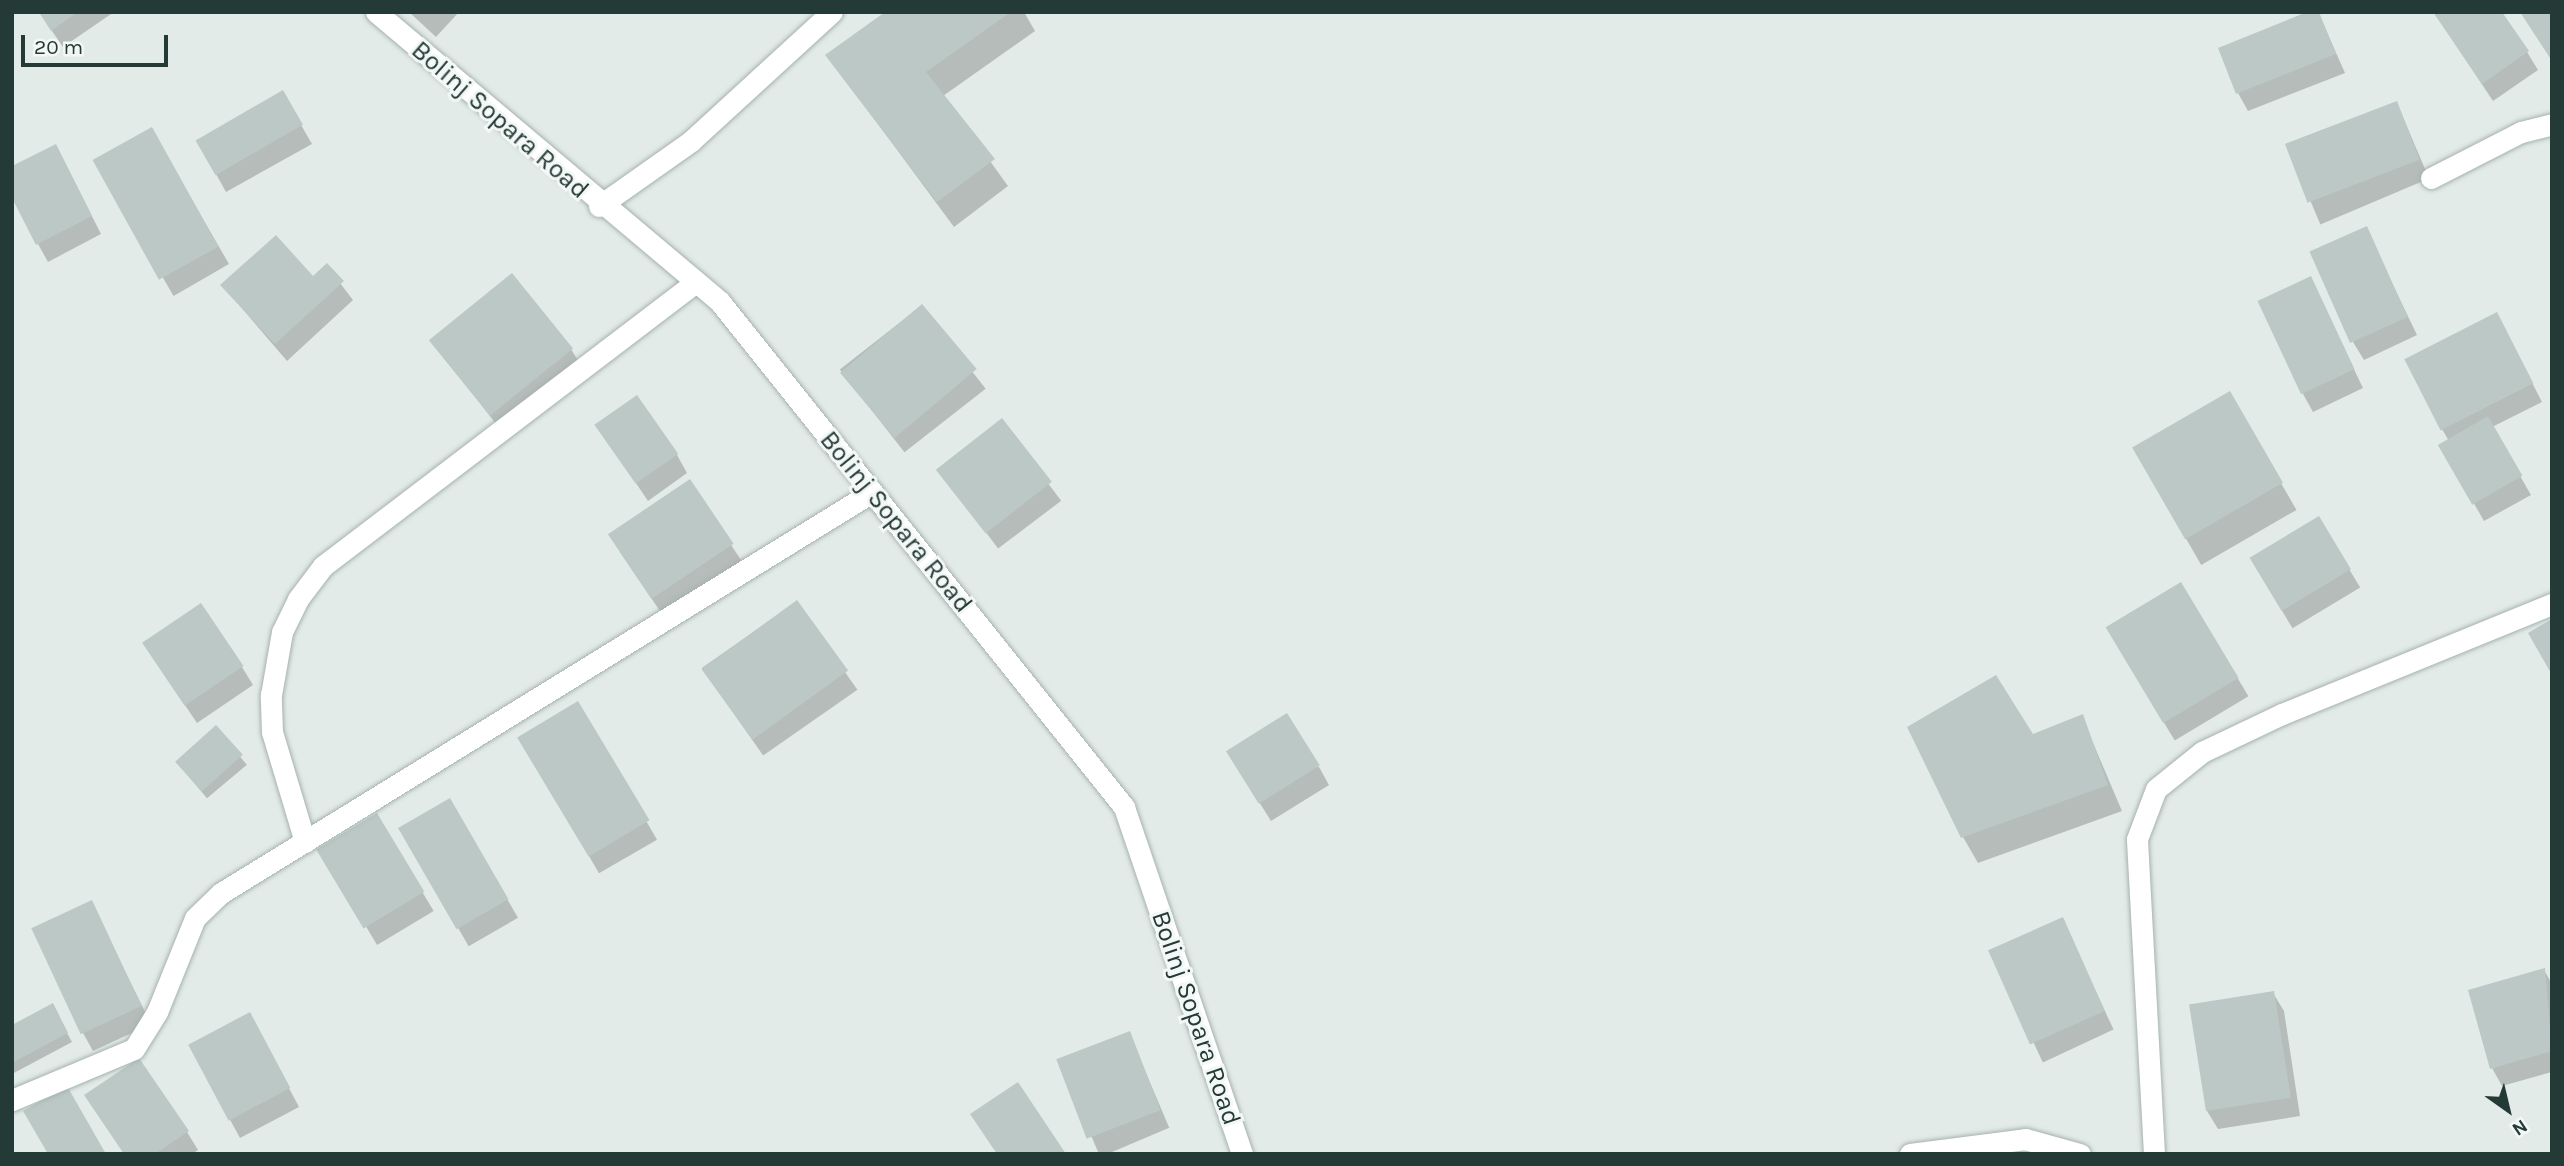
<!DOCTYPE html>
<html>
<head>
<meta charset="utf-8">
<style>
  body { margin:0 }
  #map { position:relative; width:2564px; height:1166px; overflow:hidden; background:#e3ebe8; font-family:Karla,sans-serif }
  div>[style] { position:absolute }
  .shadow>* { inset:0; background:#0003; transform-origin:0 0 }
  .building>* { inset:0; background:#bbc8c5; transform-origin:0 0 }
  .roads { filter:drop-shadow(0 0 2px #a6b2af) drop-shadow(0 0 2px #a6b2af) }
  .minor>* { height:21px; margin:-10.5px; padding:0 10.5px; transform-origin:10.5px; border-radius:10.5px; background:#fff }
  .tertiary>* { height:21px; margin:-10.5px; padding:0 10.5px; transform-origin:10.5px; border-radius:10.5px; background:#fff }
  .secondary>* { height:21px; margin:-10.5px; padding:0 10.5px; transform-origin:10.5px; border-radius:10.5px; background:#fff }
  span { translate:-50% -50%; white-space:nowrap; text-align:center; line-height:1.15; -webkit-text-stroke:6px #f3f8f6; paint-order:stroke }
  .street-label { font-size:26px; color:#243a37 }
  .frame { position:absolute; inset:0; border:14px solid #243a37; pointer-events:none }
  .north { position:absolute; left:2473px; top:1075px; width:70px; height:70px; -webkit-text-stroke:5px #f3f8f6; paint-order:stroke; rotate:146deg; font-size:19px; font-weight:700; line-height:28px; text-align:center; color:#243a37 }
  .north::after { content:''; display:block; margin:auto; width:24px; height:32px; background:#243a37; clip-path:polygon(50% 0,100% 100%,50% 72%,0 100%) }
  .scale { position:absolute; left:21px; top:35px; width:147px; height:32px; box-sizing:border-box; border:4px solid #243a37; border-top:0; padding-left:9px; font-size:21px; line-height:24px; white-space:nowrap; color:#243a37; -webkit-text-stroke:5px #f3f8f6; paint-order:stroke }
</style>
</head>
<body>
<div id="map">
  <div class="shadow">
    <div style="clip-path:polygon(39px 12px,114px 12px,63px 47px)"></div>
    <div style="clip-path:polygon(409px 12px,459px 12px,436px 37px)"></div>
    <div style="clip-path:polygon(888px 12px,1024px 12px,1035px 31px,943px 96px,1008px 186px,954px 227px,827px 55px)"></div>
    <div style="clip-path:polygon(2318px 12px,2345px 73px,2248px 111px,2238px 93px)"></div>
    <div style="clip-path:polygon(2434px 12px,2527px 52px,2538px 70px,2493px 101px)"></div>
    <div style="clip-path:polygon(282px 92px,312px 144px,226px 192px,216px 174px)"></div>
    <div style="left:2397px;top:103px;width:82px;height:118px;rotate:67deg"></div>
    <div style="left:151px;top:129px;width:156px;height:64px;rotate:60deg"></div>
    <div style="clip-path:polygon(66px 165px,101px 234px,48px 262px,38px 244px)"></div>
    <div style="clip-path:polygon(2366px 229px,2417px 335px,2364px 360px,2353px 342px)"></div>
    <div style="clip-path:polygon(327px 266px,353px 300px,287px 361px,222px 285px,313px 279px)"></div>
    <div style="clip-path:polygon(2310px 278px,2363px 388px,2313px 412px,2303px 394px)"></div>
    <div style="left:921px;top:306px;width:105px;height:103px;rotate:52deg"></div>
    <div style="clip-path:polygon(2506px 332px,2542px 402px,2492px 427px,2531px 495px,2484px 521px,2441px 446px,2449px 441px,2442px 429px)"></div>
    <div style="clip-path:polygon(432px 340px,571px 349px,582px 367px,502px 432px)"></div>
    <div style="left:2229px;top:393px;width:135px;height:110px;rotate:60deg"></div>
    <div style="left:1001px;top:421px;width:100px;height:79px;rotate:53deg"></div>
    <div style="clip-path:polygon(597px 425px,677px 455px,687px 473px,648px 501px)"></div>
    <div style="clip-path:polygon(689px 481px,743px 563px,664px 617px,620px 552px)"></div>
    <div style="left:2319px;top:519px;width:80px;height:79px;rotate:59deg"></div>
    <div style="left:2181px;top:584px;width:131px;height:86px;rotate:59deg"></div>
    <div style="left:796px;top:602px;width:107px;height:115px;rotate:55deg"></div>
    <div style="clip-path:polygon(155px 661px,242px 667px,253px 685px,197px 723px)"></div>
    <div style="left:578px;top:703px;width:158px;height:67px;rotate:60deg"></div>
    <div style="clip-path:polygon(2082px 717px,2122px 811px,1978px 863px,1963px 837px,2032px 737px)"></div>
    <div style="left:216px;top:728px;width:48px;height:52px;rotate:50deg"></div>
    <div style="clip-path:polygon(1319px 767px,1329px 785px,1271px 821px,1239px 770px)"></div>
    <div style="left:450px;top:800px;width:136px;height:57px;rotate:60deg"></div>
    <div style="left:376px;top:815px;width:112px;height:66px;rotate:59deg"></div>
    <div style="clip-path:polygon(91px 902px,151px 1024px,93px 1051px,83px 1033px)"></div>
    <div style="left:2062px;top:919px;width:122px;height:78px;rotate:65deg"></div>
    <div style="clip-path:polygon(2544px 970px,2552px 984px,2552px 1072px,2502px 1086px,2492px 1068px)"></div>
    <div style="clip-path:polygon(2273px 993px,2284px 1011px,2300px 1116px,2218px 1129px,2207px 1111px)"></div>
    <div style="clip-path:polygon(52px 1005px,72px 1042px,12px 1074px,12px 1026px)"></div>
    <div style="clip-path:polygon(259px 1032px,299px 1107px,240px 1138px,190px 1046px)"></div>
    <div style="left:1129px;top:1033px;width:103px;height:75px;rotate:67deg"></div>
    <div style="clip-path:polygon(187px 1132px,198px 1150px,192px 1154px,124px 1154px)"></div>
  </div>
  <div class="building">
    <div style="clip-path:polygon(39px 12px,78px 12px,51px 31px)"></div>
    <div style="clip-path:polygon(885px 12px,1011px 12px,926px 72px,995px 159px,937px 202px,825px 55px)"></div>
    <div style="clip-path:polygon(2307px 12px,2319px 12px,2336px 54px,2236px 94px,2218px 48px)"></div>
    <div style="clip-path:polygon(2433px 12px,2502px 12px,2529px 51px,2482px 84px)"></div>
    <div style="clip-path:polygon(2520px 12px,2552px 12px,2552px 61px)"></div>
    <div style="left:283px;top:90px;width:40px;height:101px;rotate:60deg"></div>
    <div style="left:2397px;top:101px;width:63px;height:120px;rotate:69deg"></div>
    <div style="left:152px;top:127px;width:137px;height:68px;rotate:61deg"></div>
    <div style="clip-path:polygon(56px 144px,92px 216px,36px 245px,12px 198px,12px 166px)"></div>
    <div style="left:2367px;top:226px;width:100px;height:63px;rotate:66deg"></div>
    <div style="clip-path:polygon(276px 235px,313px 276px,327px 263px,344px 281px,275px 344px,220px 285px)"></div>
    <div style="left:512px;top:273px;width:97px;height:107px;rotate:51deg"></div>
    <div style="left:2311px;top:276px;width:103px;height:59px;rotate:65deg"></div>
    <div style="left:922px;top:304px;width:85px;height:107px;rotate:50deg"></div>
    <div style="left:2497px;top:312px;width:80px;height:104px;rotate:63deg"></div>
    <div style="left:2230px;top:391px;width:106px;height:113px;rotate:60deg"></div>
    <div style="left:637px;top:395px;width:72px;height:52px;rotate:55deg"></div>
    <div style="left:2488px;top:416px;width:69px;height:58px;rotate:60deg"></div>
    <div style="left:1002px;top:418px;width:81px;height:84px;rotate:52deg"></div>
    <div style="left:690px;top:479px;width:78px;height:99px;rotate:56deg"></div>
    <div style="left:2319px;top:516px;width:62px;height:81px;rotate:59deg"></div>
    <div style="left:2181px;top:582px;width:112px;height:88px;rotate:59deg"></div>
    <div style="left:797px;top:600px;width:87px;height:118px;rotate:54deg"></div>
    <div style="left:201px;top:603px;width:76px;height:71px;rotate:56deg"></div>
    <div style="clip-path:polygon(2552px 619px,2552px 675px,2528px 633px)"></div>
    <div style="clip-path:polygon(1996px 675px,2033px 734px,2083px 714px,2108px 785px,1961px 838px,1907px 727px)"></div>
    <div style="left:578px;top:701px;width:139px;height:71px;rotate:59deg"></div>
    <div style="left:1287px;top:713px;width:62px;height:72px;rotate:58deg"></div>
    <div style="left:216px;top:725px;width:40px;height:55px;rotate:48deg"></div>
    <div style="left:450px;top:798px;width:117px;height:60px;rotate:60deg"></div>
    <div style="left:377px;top:813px;width:92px;height:71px;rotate:59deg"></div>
    <div style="left:92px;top:900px;width:117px;height:67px;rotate:65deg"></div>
    <div style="left:2063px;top:917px;width:103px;height:82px;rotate:66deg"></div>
    <div style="clip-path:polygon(2545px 968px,2552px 1051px,2490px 1069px,2468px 990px)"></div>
    <div style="left:2274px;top:991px;width:108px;height:86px;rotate:81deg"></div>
    <div style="clip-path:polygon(53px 1003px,68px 1033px,12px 1063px,12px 1025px)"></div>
    <div style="left:250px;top:1012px;width:86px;height:70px;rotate:62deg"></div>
    <div style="left:1130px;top:1031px;width:85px;height:79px;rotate:69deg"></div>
    <div style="clip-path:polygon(139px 1058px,189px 1131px,155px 1154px,124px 1154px,84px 1095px)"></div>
    <div style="clip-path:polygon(1018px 1082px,1066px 1154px,997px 1154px,970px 1114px)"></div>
    <div style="clip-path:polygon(67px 1086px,106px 1154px,48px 1154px,23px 1111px)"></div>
  </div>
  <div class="roads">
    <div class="minor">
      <div style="left:2431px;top:178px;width:101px;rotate:-27.1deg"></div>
      <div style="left:2521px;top:132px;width:32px;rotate:-14deg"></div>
      <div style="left:305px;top:842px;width:115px;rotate:-106.7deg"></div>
      <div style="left:272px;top:732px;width:37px;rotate:-92deg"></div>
      <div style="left:271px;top:695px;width:64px;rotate:-80.1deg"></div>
      <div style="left:282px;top:632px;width:37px;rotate:-64deg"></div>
      <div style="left:298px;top:599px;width:41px;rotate:-52.9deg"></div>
      <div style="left:323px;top:566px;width:469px;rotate:-37.3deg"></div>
      <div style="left:12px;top:1100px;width:132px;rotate:-22.7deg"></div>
      <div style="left:134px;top:1049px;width:44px;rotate:-58.1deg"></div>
      <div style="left:157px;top:1012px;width:101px;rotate:-68deg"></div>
      <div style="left:195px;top:918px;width:36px;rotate:-44deg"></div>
      <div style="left:221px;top:893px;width:765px;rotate:-31.63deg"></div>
      <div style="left:1910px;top:1154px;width:116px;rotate:-7.4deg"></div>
      <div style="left:2025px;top:1139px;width:57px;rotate:15.3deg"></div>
      <div style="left:2154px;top:1154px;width:315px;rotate:-93.1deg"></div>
      <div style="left:2137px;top:839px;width:53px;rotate:-69.2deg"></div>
      <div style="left:2156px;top:789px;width:59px;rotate:-38.8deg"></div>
      <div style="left:2202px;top:752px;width:89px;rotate:-25.4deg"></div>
      <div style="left:2282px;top:714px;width:292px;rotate:-22.2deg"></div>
    </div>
    <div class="tertiary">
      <div style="left:599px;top:206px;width:113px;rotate:-35.2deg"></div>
      <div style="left:691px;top:141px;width:191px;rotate:-42.5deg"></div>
    </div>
    <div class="secondary">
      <div style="left:376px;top:12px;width:450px;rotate:40.1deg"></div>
      <div style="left:720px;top:302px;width:647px;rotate:51.34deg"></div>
      <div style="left:1124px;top:807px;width:367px;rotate:71.2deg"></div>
    </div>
  </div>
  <div class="street-label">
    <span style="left:500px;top:120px;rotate:41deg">Bolinj Sopara Road</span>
    <span style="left:896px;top:522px;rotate:51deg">Bolinj Sopara Road</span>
    <span style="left:1196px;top:1018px;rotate:71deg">Bolinj Sopara Road</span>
  </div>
  <div class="frame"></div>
  <div class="north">N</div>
  <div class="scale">20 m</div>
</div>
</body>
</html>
